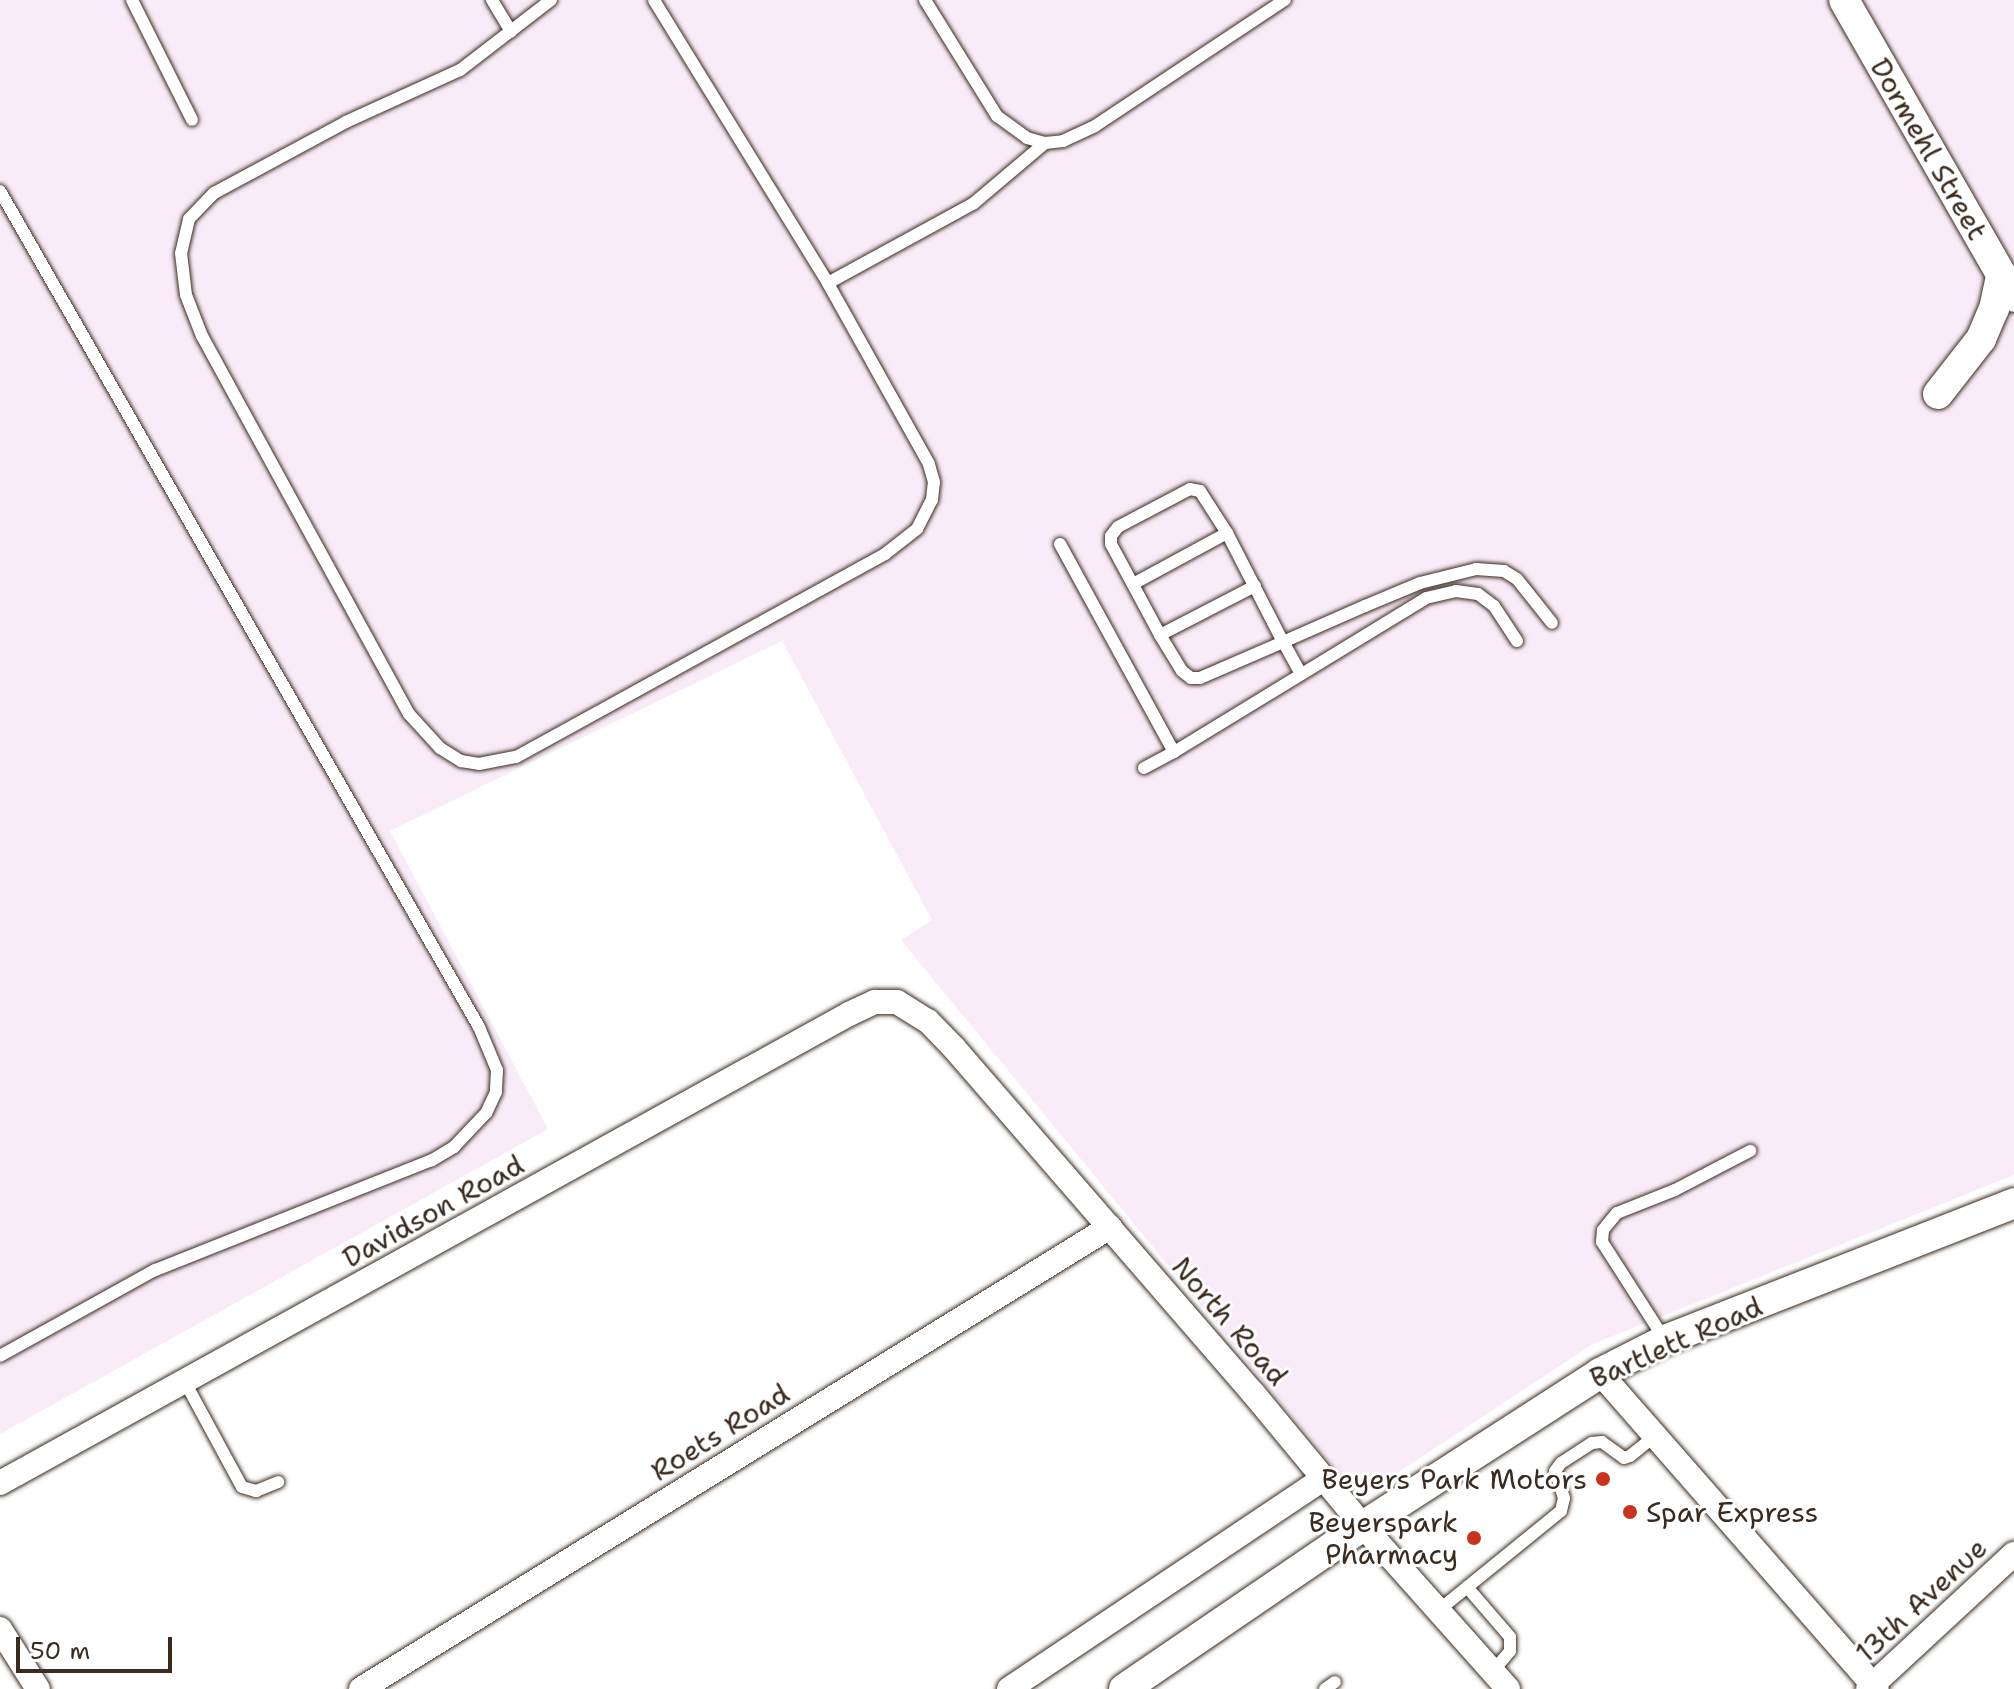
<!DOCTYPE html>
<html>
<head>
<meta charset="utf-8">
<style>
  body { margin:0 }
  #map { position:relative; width:2014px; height:1689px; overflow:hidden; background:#fff; font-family:"Shantell Sans",sans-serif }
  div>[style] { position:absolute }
  .built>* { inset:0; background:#f9ecf8 }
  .roads { filter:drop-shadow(0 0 2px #3b2a1e) drop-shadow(0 0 2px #3b2a1e) }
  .service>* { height:12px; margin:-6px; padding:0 6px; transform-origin:6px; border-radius:6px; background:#fff }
  .minor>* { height:24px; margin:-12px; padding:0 12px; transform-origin:12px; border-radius:12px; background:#fff }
  .tertiary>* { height:30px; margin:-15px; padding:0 15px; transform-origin:15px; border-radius:15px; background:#fff }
  .dots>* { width:22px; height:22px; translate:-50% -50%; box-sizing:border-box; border:4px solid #fff; border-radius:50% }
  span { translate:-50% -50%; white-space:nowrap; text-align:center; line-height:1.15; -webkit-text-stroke:6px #fff; paint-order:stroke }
  .street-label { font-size:28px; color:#3b2a1e }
  .poi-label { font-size:28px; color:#3b2a1e }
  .right { translate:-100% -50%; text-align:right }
  .left { translate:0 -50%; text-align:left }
  .scale { position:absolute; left:16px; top:1637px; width:156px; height:36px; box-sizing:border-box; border:4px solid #3b2a1e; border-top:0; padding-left:10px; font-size:24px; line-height:28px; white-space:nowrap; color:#3b2a1e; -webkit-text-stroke:6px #fff; paint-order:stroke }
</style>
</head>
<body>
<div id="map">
  <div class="built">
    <div style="clip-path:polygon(0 0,2014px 0,2014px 1175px,1593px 1344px,1359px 1498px,901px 940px,932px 920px,782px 641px,390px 831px,548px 1129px,0 1434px)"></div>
  </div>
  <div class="roads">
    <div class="service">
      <div style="left:132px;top:0;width:134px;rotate:63.4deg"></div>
      <div style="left:492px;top:0;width:37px;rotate:59deg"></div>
      <div style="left:551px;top:0;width:115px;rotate:142.4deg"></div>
      <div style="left:460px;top:70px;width:125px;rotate:155.5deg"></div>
      <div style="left:346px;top:122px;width:150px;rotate:151.7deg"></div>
      <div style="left:214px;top:193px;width:36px;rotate:134deg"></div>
      <div style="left:189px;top:219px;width:35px;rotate:103deg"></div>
      <div style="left:181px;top:253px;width:42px;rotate:83.2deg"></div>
      <div style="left:186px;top:295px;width:44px;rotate:68.7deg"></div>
      <div style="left:202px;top:336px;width:431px;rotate:61.3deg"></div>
      <div style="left:409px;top:714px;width:46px;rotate:47.6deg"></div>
      <div style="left:440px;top:748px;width:25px;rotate:32deg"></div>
      <div style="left:461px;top:761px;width:18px;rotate:9deg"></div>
      <div style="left:479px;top:764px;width:38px;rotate:-11deg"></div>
      <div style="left:516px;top:757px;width:421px;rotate:-28.8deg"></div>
      <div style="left:885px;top:554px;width:41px;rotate:-38deg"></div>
      <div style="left:917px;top:529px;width:33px;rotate:-63deg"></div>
      <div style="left:932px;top:500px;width:18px;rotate:-84deg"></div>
      <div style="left:934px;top:482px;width:19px;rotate:-106deg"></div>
      <div style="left:929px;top:464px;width:207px;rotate:-119.2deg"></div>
      <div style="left:828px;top:283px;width:332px;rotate:-121.6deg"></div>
      <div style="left:925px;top:0;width:137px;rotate:58.2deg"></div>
      <div style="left:997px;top:116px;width:37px;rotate:36deg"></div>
      <div style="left:1027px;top:138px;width:19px;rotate:16deg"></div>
      <div style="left:1045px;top:143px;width:18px;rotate:-6deg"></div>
      <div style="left:1063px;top:141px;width:35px;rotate:-25deg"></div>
      <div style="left:1095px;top:126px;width:228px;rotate:-33.6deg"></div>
      <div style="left:0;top:191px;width:964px;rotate:60.19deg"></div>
      <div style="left:479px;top:1027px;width:47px;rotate:67.3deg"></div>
      <div style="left:497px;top:1070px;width:22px;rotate:93deg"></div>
      <div style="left:496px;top:1092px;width:23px;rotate:115deg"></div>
      <div style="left:486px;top:1113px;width:47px;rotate:133.3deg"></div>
      <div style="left:454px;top:1147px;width:26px;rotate:149deg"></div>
      <div style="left:432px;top:1160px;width:298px;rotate:158.3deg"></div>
      <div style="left:155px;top:1270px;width:177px;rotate:151deg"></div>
      <div style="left:828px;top:283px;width:166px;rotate:-28.7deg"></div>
      <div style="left:974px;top:203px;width:93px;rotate:-40.2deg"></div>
      <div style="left:1060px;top:544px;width:237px;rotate:61.3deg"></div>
      <div style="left:1174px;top:752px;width:34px;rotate:152deg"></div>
      <div style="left:1133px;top:584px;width:107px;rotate:-28.5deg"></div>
      <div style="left:1160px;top:635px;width:107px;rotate:-27.3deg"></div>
      <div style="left:1301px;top:674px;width:37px;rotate:-119deg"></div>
      <div style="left:1283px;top:642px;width:123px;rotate:-117.2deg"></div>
      <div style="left:1227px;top:533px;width:50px;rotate:-122.7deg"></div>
      <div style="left:1200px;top:491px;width:10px;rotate:-169deg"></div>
      <div style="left:1190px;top:489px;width:81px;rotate:152.2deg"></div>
      <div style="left:1118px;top:527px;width:11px;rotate:128deg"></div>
      <div style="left:1111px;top:536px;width:8px;rotate:90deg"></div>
      <div style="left:1111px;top:544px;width:103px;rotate:61.7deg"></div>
      <div style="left:1160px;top:635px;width:42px;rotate:58.6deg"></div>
      <div style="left:1182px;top:671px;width:11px;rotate:38deg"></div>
      <div style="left:1191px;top:678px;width:9px"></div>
      <div style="left:1200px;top:678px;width:90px;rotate:-23.4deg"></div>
      <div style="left:1283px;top:642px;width:90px;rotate:-23.7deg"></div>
      <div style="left:1365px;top:606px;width:60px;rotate:-22.7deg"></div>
      <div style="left:1420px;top:583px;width:58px;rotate:-14deg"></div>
      <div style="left:1476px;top:569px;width:28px;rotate:4deg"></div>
      <div style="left:1504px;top:571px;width:15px;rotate:32deg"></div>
      <div style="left:1517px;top:579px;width:56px;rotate:51.5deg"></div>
      <div style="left:1174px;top:752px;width:295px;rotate:-31.4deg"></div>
      <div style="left:1426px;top:598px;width:31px;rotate:-13deg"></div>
      <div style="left:1456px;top:591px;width:22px;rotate:8deg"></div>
      <div style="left:1478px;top:594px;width:20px;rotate:37deg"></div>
      <div style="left:1494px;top:606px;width:42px;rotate:56.7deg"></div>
      <div style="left:1665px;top:1340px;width:117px;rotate:-122.7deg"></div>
      <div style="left:1602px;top:1242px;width:12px;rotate:-85deg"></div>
      <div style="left:1603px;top:1230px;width:22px;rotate:-51deg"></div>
      <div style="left:1617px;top:1213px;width:62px;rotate:-21.6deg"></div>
      <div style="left:1675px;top:1190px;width:85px;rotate:-27.5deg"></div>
      <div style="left:185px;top:1382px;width:119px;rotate:61.5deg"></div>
      <div style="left:242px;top:1487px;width:15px;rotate:16deg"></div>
      <div style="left:256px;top:1491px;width:24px;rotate:-22deg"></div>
      <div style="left:1467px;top:1587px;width:66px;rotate:49.3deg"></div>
      <div style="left:1510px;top:1637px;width:14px;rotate:90deg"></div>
      <div style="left:1510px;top:1651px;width:26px;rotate:130deg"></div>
      <div style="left:1439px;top:1610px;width:157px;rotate:-39.1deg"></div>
      <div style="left:1561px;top:1511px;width:13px;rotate:-77deg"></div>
      <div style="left:1564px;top:1498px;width:28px;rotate:-108deg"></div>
      <div style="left:1555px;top:1471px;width:10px;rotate:-53deg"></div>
      <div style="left:1561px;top:1463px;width:37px;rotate:-33deg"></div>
      <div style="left:1592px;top:1443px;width:10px;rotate:-6deg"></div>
      <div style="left:1602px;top:1442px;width:27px;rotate:36deg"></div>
      <div style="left:1624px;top:1458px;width:6px;rotate:-18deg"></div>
      <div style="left:1630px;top:1456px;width:32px;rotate:-39deg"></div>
      <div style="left:1325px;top:1689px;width:12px;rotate:-35deg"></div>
    </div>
    <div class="minor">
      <div style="left:1600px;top:1373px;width:420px;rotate:48.8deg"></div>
      <div style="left:0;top:1483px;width:970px;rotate:-28.92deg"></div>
      <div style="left:849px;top:1014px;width:29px;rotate:-25deg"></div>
      <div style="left:875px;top:1002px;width:22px"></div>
      <div style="left:897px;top:1002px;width:36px;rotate:32deg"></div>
      <div style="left:928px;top:1021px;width:37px;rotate:46deg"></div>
      <div style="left:954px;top:1048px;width:457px;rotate:49.1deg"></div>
      <div style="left:1253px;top:1393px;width:173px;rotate:50.4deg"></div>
      <div style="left:1363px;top:1526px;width:218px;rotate:48.3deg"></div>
      <div style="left:0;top:1629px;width:71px;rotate:57.7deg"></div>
      <div style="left:361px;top:1689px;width:880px;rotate:-31.67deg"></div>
      <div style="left:1009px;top:1689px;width:379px;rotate:-33.8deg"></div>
      <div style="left:1868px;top:1689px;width:199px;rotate:-42.8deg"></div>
    </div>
    <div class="tertiary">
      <div style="left:1844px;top:0;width:342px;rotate:60.2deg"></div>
      <div style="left:1938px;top:394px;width:70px;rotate:-52deg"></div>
      <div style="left:1981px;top:339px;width:33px;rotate:-67deg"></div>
      <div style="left:1994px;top:309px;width:35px;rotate:-78deg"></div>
      <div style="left:1124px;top:1689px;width:289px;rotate:-34.3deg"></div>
      <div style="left:1363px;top:1526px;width:282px;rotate:-32.8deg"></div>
      <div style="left:1600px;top:1373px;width:73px;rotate:-26.9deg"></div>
      <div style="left:1665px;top:1340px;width:375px;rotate:-21.4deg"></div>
    </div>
  </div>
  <div class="dots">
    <div style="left:1603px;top:1479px;background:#c8321e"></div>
    <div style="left:1630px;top:1512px;background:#c8321e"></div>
    <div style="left:1474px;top:1538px;background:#c8321e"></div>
  </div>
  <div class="street-label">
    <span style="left:1929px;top:149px;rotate:60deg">Dormehl Street</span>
    <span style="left:433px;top:1211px;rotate:-29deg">Davidson Road</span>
    <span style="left:1230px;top:1321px;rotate:49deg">North Road</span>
    <span style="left:1676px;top:1342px;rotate:-24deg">Bartlett Road</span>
    <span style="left:720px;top:1432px;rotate:-32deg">Roets Road</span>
    <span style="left:1921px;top:1600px;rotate:-43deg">13th Avenue</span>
  </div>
  <div class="poi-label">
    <span class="right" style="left:1587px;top:1479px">Beyers Park Motors</span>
    <span class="left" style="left:1646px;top:1512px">Spar Express</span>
    <span class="right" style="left:1458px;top:1538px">Beyerspark<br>Pharmacy</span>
  </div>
  <div class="scale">50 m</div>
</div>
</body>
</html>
